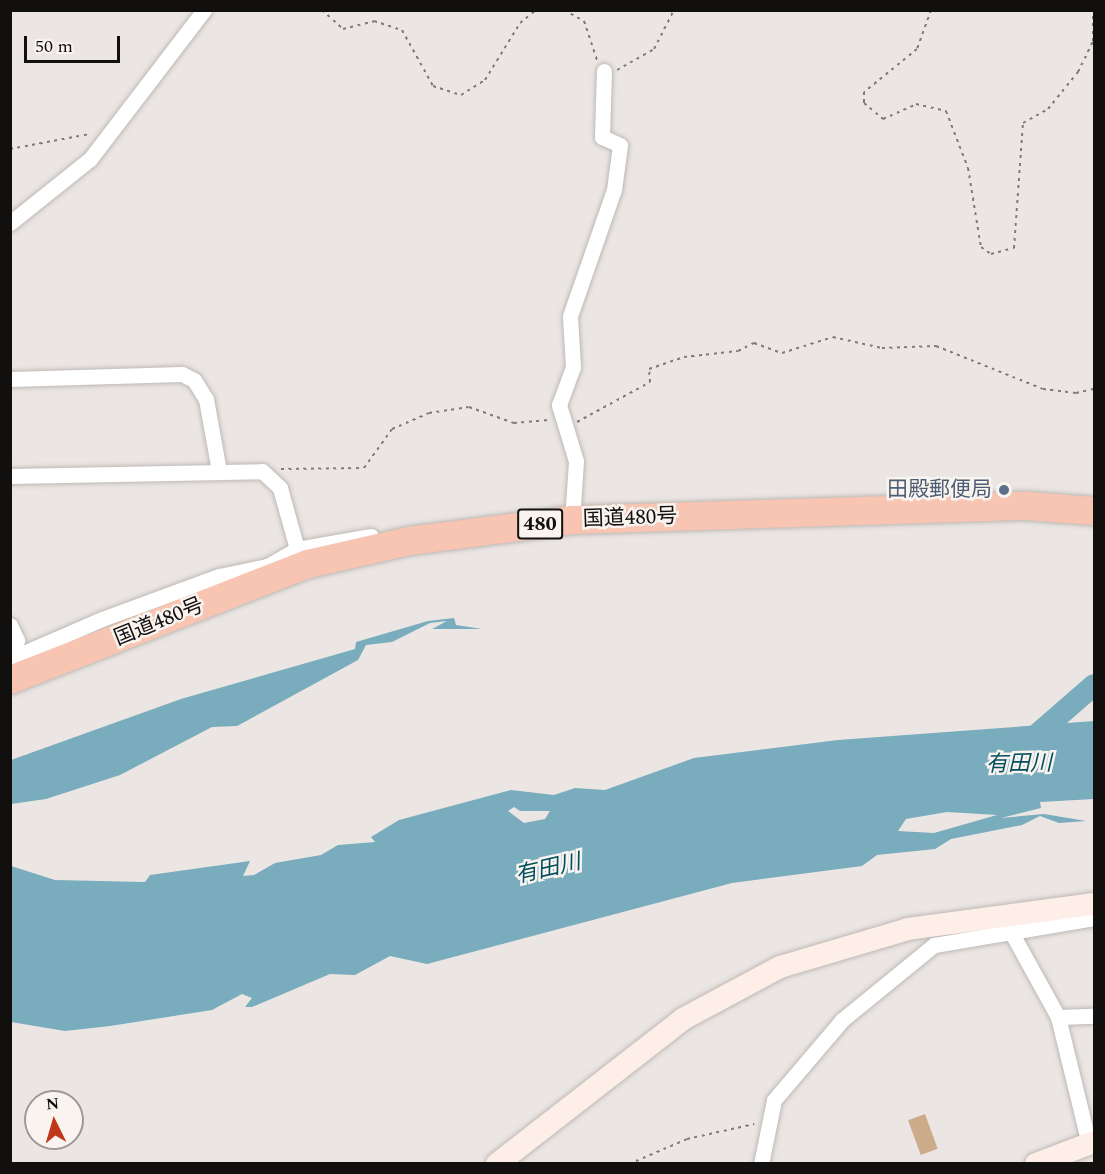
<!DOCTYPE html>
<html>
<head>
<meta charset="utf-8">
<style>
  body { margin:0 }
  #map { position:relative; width:1105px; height:1174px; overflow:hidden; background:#ebe6e3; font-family:Spectral,"Noto Sans JP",serif }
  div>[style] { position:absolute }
  .water>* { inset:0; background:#79acbc }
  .river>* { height:22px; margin:-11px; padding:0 11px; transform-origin:11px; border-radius:11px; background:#79acbc }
  .building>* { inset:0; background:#ccab8b; transform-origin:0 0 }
  .path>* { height:2px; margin-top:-1px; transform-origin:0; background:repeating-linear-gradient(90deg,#7f7b79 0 3px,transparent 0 7.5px) }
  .roads { filter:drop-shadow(0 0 2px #beb9b6) drop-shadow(0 0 2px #beb9b6) }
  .street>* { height:15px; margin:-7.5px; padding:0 7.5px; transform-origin:7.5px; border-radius:7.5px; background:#fff }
  .secondary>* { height:22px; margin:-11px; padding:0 11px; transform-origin:11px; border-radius:11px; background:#fdeee8 }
  .highway>* { height:28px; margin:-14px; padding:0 14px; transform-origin:14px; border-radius:14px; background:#f8c5b2 }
  .dots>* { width:16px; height:16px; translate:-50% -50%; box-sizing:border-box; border:3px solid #f9f4f0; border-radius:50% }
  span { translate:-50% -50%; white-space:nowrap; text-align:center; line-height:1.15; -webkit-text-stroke:5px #f9f4f0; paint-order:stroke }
  .shield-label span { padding:2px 4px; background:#f9f4f0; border:2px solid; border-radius:4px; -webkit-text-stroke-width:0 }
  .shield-label { font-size:20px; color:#12100f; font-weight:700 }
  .service-label { font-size:21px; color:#4e5e75 }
  .right { translate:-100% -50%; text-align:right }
  .street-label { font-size:21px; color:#12100f }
  .water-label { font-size:22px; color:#024f60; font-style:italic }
  .frame { position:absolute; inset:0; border:12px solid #12100f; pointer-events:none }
  .north { position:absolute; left:24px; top:1090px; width:60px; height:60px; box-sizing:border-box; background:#f9f4f0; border:2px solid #9d9996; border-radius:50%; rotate:355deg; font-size:16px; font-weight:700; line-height:24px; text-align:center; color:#12100f }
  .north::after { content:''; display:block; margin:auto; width:21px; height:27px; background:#c13719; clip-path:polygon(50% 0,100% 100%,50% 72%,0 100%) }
  .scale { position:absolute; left:24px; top:36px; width:96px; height:27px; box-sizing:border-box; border:3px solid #12100f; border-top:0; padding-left:8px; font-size:18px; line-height:21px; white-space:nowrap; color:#12100f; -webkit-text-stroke:4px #f9f4f0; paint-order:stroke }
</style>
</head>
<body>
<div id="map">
  <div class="water">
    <div style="clip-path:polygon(454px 618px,456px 625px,482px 629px,432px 629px,447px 621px,430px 623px,392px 642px,366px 645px,358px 660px,237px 726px,212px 727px,120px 775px,46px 799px,11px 804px,11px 760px,181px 699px,355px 649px,356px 642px,428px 621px)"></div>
    <div style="clip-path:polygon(evenodd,1094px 721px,1094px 799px,1040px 802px,1041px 808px,1001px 818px,1044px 814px,1086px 821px,1059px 823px,1040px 816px,1022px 825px,951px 839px,935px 849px,877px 855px,862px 866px,732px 883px,427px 964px,390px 956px,355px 975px,330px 974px,252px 1007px,245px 1007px,252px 998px,242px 994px,212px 1010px,110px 1026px,65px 1031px,11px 1022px,11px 866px,55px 880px,145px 882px,150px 875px,250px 861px,243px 876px,254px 875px,275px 863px,321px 855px,338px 845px,375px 842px,371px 837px,399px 820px,511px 790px,554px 795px,575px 788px,605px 790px,694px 758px,838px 740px,1094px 721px,514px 807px,520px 811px,550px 811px,545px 819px,524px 823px,508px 811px,514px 807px,1094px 721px,947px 812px,997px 815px,934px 833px,898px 831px,906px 819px,947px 812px)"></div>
  </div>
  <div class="river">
    <div style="left:1025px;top:745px;width:91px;rotate:-41deg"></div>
  </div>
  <div class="building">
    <div style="left:925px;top:1114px;width:37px;height:18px;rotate:70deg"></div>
  </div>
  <div class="path">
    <div style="left:322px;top:10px;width:28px;rotate:42deg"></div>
    <div style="left:343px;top:29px;width:32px;rotate:-14deg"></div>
    <div style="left:374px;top:21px;width:29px;rotate:18deg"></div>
    <div style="left:402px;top:30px;width:64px;rotate:61deg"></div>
    <div style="left:433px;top:86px;width:29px;rotate:18deg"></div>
    <div style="left:461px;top:95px;width:28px;rotate:-32deg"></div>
    <div style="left:485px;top:80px;width:67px;rotate:-58.4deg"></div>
    <div style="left:520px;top:23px;width:21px;rotate:-39deg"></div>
    <div style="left:564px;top:10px;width:23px;rotate:29deg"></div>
    <div style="left:584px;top:21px;width:41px;rotate:71.6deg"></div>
    <div style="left:931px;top:10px;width:41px;rotate:109.7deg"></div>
    <div style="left:917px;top:49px;width:68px;rotate:140.9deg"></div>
    <div style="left:864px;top:92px;width:11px;rotate:90deg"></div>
    <div style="left:864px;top:103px;width:25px;rotate:40deg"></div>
    <div style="left:883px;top:119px;width:36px;rotate:-24deg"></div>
    <div style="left:916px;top:104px;width:31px;rotate:13deg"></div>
    <div style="left:946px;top:111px;width:61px;rotate:68.9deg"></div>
    <div style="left:968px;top:168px;width:80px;rotate:80.7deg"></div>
    <div style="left:981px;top:247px;width:12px;rotate:35deg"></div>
    <div style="left:991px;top:254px;width:24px;rotate:-15deg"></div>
    <div style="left:1014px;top:248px;width:125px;rotate:-85.9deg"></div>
    <div style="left:1023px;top:123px;width:29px;rotate:-29deg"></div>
    <div style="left:1048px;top:109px;width:48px;rotate:-51deg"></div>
    <div style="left:1078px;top:72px;width:34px;rotate:-64deg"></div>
    <div style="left:1093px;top:41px;width:31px;rotate:-90deg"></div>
    <div style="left:617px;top:70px;width:43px;rotate:-29.6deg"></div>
    <div style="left:654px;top:49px;width:44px;rotate:-62.9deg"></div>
    <div style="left:10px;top:149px;width:81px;rotate:-10.6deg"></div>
    <div style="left:577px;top:422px;width:83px;rotate:-28.7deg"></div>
    <div style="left:650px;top:382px;width:13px;rotate:-94deg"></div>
    <div style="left:649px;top:369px;width:37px;rotate:-19deg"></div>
    <div style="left:684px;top:357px;width:54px;rotate:-6.3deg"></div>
    <div style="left:738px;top:351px;width:18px;rotate:-27deg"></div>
    <div style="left:754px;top:343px;width:30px;rotate:20deg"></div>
    <div style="left:782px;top:353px;width:53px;rotate:-17.4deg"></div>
    <div style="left:833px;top:337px;width:50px;rotate:12.7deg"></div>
    <div style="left:882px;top:348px;width:54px;rotate:-2.1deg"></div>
    <div style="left:936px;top:346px;width:115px;rotate:21.9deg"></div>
    <div style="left:1043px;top:389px;width:33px;rotate:7deg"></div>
    <div style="left:1076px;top:393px;width:18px;rotate:-13deg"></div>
    <div style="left:281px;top:469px;width:83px;rotate:-0.7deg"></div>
    <div style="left:364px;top:468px;width:48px;rotate:-54.3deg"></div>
    <div style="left:392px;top:429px;width:40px;rotate:-23.4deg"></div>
    <div style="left:429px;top:413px;width:40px;rotate:-8.5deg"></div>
    <div style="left:469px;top:407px;width:48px;rotate:19.6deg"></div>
    <div style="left:514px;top:423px;width:35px;rotate:-5deg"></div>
    <div style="left:629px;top:1164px;width:63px;rotate:-23.3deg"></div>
    <div style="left:687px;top:1139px;width:69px;rotate:-12.6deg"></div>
  </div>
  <div class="roads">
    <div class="street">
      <div style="left:10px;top:223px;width:102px;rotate:-38.7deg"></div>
      <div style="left:90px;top:159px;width:188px;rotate:-52.6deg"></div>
      <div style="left:10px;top:379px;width:172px;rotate:-1.7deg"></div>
      <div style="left:182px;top:374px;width:13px;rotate:27deg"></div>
      <div style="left:194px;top:380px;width:22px;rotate:58deg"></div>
      <div style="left:206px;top:399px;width:73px;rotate:79.8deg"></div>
      <div style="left:10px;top:476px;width:252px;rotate:-1.1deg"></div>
      <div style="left:262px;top:471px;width:25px;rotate:43deg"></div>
      <div style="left:280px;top:488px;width:63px;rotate:74.4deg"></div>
      <div style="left:297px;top:549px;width:34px;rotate:150deg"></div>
      <div style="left:267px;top:566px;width:11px;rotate:95deg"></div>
      <div style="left:572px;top:520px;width:59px;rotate:-86.1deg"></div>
      <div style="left:576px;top:461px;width:59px;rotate:-106.9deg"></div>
      <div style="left:559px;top:405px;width:40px;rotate:-69.8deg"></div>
      <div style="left:573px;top:367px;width:51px;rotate:-93.4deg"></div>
      <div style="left:570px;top:316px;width:133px;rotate:-70.8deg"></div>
      <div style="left:614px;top:190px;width:45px;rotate:-82.4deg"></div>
      <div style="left:620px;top:145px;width:20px;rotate:-156deg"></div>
      <div style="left:602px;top:137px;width:66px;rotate:-88.3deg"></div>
      <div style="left:297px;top:549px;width:75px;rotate:-10deg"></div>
      <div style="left:10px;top:625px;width:17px;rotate:65deg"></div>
      <div style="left:17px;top:640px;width:9px;rotate:144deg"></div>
      <div style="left:10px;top:659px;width:100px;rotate:-23.5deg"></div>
      <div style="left:102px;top:619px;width:125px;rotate:-20.2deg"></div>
      <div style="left:219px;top:576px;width:49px;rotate:-11.8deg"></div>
      <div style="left:1010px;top:930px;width:99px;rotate:61.1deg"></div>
      <div style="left:1058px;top:1017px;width:131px;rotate:76.3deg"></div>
      <div style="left:1058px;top:1017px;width:36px;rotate:-2deg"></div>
      <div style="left:761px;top:1164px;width:65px;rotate:-78.5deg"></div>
      <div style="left:774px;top:1100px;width:105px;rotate:-49.6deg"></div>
      <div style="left:842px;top:1020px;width:119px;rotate:-39.2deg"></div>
      <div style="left:934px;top:945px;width:162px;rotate:-9.6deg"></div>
    </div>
    <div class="secondary">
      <div style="left:497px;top:1164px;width:236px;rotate:-37.9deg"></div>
      <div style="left:683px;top:1019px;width:110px;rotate:-28.2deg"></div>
      <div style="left:780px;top:967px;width:134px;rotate:-16.5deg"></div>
      <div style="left:908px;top:929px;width:188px;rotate:-7.7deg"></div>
      <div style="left:1036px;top:1164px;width:62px;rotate:-20.8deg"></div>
    </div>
    <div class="highway">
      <div style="left:10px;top:680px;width:320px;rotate:-21.3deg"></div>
      <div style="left:308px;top:564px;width:104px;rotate:-12.8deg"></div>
      <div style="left:409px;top:541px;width:164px;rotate:-7.3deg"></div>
      <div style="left:572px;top:520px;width:455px;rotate:-1.8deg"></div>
      <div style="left:1027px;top:506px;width:67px;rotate:4.3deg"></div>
    </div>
  </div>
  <div class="dots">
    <div style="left:1004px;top:490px;background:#5c6f8a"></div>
  </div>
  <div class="shield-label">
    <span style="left:540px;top:524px">480</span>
  </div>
  <div class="service-label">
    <span class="right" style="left:992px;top:490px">田殿郵便局</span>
  </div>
  <div class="street-label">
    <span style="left:630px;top:518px;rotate:-2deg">国道480号</span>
    <span style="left:159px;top:622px;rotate:-22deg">国道480号</span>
  </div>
  <div class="water-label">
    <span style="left:1019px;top:764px;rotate:-1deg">有田川</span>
    <span style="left:548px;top:869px;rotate:-13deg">有田川</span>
  </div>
  <div class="frame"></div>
  <div class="north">N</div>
  <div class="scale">50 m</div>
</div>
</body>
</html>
